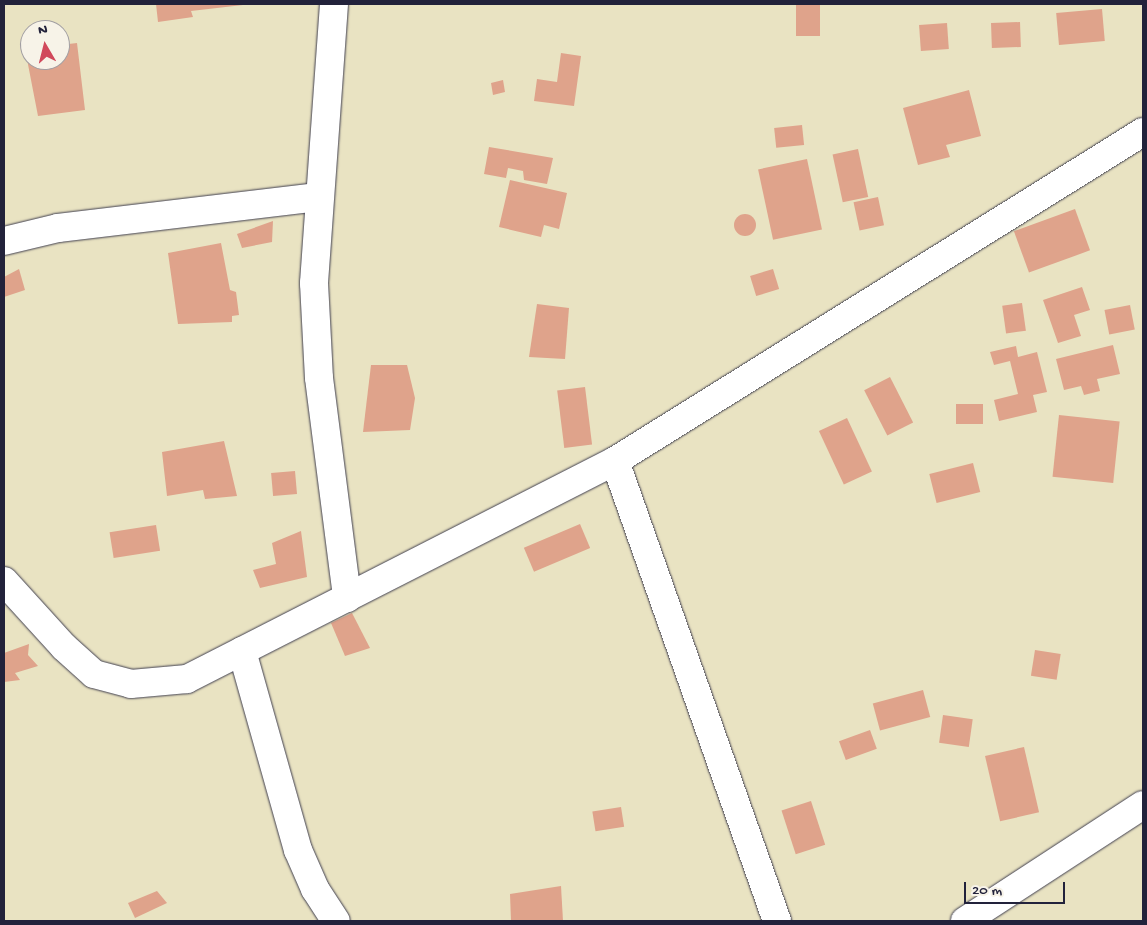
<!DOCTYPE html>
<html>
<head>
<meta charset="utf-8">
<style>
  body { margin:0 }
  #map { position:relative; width:1147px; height:925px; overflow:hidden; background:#e9e3c2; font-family:"Gochi Hand",sans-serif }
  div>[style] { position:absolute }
  .building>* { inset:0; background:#dfa38b; transform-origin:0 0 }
  .round { border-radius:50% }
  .roads { filter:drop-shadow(0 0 1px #403f4f) drop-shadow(0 0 1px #403f4f) }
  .minor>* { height:28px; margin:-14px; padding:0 14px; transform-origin:14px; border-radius:14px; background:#fff }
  span { translate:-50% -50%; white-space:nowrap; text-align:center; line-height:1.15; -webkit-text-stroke:5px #f7f3e8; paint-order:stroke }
  .frame { position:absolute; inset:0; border:5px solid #22223b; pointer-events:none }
  .north { position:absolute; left:20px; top:20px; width:50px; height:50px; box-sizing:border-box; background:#f7f3e8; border:1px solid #a29fa3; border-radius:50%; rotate:352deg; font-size:14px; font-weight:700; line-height:20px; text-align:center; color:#22223b }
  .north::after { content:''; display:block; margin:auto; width:18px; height:22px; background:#d1495b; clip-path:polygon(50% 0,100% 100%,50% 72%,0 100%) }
  .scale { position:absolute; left:964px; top:882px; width:101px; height:22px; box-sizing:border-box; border:2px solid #22223b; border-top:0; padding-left:6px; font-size:15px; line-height:18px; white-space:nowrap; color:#22223b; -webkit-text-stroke:4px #f7f3e8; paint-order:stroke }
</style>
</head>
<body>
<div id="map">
  <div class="building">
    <div style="clip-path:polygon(156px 4px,243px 4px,243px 5px,191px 11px,193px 17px,158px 22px)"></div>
    <div style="left:796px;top:4px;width:24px;height:32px"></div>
    <div style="left:1102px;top:9px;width:32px;height:46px;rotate:85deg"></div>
    <div style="left:1020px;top:22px;width:25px;height:29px;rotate:88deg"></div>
    <div style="left:947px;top:23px;width:26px;height:28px;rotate:86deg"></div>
    <div style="clip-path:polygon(77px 43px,85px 110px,38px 116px,25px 49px,30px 49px,30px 60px,60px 60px,60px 45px)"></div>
    <div style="clip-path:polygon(561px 53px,581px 56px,574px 106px,534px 101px,537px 79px,557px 82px)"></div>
    <div style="clip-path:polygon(503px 80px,505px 92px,493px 95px,491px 83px)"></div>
    <div style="clip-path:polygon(969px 90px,981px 136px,946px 145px,950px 157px,918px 165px,903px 108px)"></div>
    <div style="left:802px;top:125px;width:20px;height:28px;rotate:84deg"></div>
    <div style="clip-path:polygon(489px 147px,553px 158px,547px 184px,524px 180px,523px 171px,508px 168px,506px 178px,484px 174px)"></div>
    <div style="left:858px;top:149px;width:49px;height:26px;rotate:78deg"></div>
    <div style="left:807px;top:159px;width:72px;height:50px;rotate:78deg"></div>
    <div style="clip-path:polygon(510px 180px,567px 193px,559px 229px,544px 225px,541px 237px,499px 227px)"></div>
    <div style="left:878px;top:197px;width:29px;height:25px;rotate:78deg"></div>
    <div style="left:1075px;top:209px;width:44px;height:65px;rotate:70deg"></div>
    <div class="round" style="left:734px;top:214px;width:22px;height:22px"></div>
    <div style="clip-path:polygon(273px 221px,272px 242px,242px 248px,237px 234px)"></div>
    <div style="clip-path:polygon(221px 243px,230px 290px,236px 292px,239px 315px,232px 316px,232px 322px,178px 324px,168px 253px)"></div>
    <div style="clip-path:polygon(19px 269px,25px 290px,4px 297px,4px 277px)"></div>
    <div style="left:773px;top:269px;width:21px;height:24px;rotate:73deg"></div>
    <div style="clip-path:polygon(1082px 287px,1090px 310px,1074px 315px,1081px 336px,1058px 343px,1043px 300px)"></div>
    <div style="left:1022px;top:303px;width:28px;height:20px;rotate:82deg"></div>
    <div style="clip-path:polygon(537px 304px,569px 308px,565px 359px,529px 357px)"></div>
    <div style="left:1130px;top:305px;width:25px;height:26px;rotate:79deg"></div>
    <div style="clip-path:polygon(1113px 345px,1120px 374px,1097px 379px,1100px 391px,1084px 395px,1081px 386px,1064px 390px,1056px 359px)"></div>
    <div style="clip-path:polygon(1016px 346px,1018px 357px,1037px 352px,1047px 392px,1033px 395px,1037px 412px,999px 421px,994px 400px,1018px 394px,1010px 361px,994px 365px,990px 352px)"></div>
    <div style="clip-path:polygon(371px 365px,407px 365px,415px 398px,410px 430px,363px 432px)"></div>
    <div style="left:890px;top:377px;width:51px;height:29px;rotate:63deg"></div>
    <div style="left:585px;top:387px;width:58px;height:28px;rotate:83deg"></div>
    <div style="left:983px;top:404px;width:20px;height:27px;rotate:90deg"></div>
    <div style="left:1059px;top:415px;width:61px;height:62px;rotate:6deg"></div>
    <div style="left:847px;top:418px;width:59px;height:31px;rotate:65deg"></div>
    <div style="clip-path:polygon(224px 441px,237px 496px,205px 499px,203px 490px,167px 496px,162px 452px)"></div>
    <div style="left:973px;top:463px;width:30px;height:45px;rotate:76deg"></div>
    <div style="left:295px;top:471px;width:23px;height:24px;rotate:85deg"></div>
    <div style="left:580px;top:524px;width:26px;height:61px;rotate:67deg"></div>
    <div style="left:156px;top:525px;width:26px;height:47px;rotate:81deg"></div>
    <div style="clip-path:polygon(301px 531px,307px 577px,260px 588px,253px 570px,276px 564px,272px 543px)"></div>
    <div style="clip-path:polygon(352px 613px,370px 648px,345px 656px,331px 623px)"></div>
    <div style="clip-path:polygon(29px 644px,28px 655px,38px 666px,15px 673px,20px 680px,4px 682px,4px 653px)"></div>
    <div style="left:1035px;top:650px;width:26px;height:26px;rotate:9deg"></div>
    <div style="left:923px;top:690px;width:28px;height:52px;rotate:75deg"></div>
    <div style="left:943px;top:715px;width:30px;height:28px;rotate:8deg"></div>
    <div style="left:870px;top:730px;width:20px;height:33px;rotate:70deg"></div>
    <div style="left:1024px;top:747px;width:67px;height:40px;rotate:77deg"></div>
    <div style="left:811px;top:801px;width:46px;height:31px;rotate:72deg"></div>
    <div style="left:621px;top:807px;width:20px;height:29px;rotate:81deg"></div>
    <div style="clip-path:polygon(561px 886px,563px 921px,511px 921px,510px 894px)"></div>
    <div style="clip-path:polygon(157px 891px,167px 903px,135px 918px,128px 903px)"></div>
  </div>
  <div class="roads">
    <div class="minor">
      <div style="left:334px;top:4px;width:280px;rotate:94.1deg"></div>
      <div style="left:314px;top:283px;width:95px;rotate:87deg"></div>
      <div style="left:319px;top:378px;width:222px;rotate:82.7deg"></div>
      <div style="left:4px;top:241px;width:56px;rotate:-13.5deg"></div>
      <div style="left:58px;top:228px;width:262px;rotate:-6.8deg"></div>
      <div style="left:615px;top:461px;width:488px;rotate:70.6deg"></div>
      <div style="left:4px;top:581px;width:89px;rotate:47.7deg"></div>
      <div style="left:64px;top:647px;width:40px;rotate:42deg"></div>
      <div style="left:94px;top:674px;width:38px;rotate:15deg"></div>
      <div style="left:131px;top:684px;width:56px;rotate:-5.1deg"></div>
      <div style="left:187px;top:679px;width:480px;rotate:-27deg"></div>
      <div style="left:615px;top:461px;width:622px;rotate:-31.93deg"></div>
      <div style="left:242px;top:651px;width:207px;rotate:74.3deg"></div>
      <div style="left:298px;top:850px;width:43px;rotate:66.4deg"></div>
      <div style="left:315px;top:889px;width:38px;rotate:57deg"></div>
      <div style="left:965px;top:921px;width:212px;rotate:-33.1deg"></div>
    </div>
  </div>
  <div class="frame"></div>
  <div class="north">N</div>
  <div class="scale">20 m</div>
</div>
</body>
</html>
